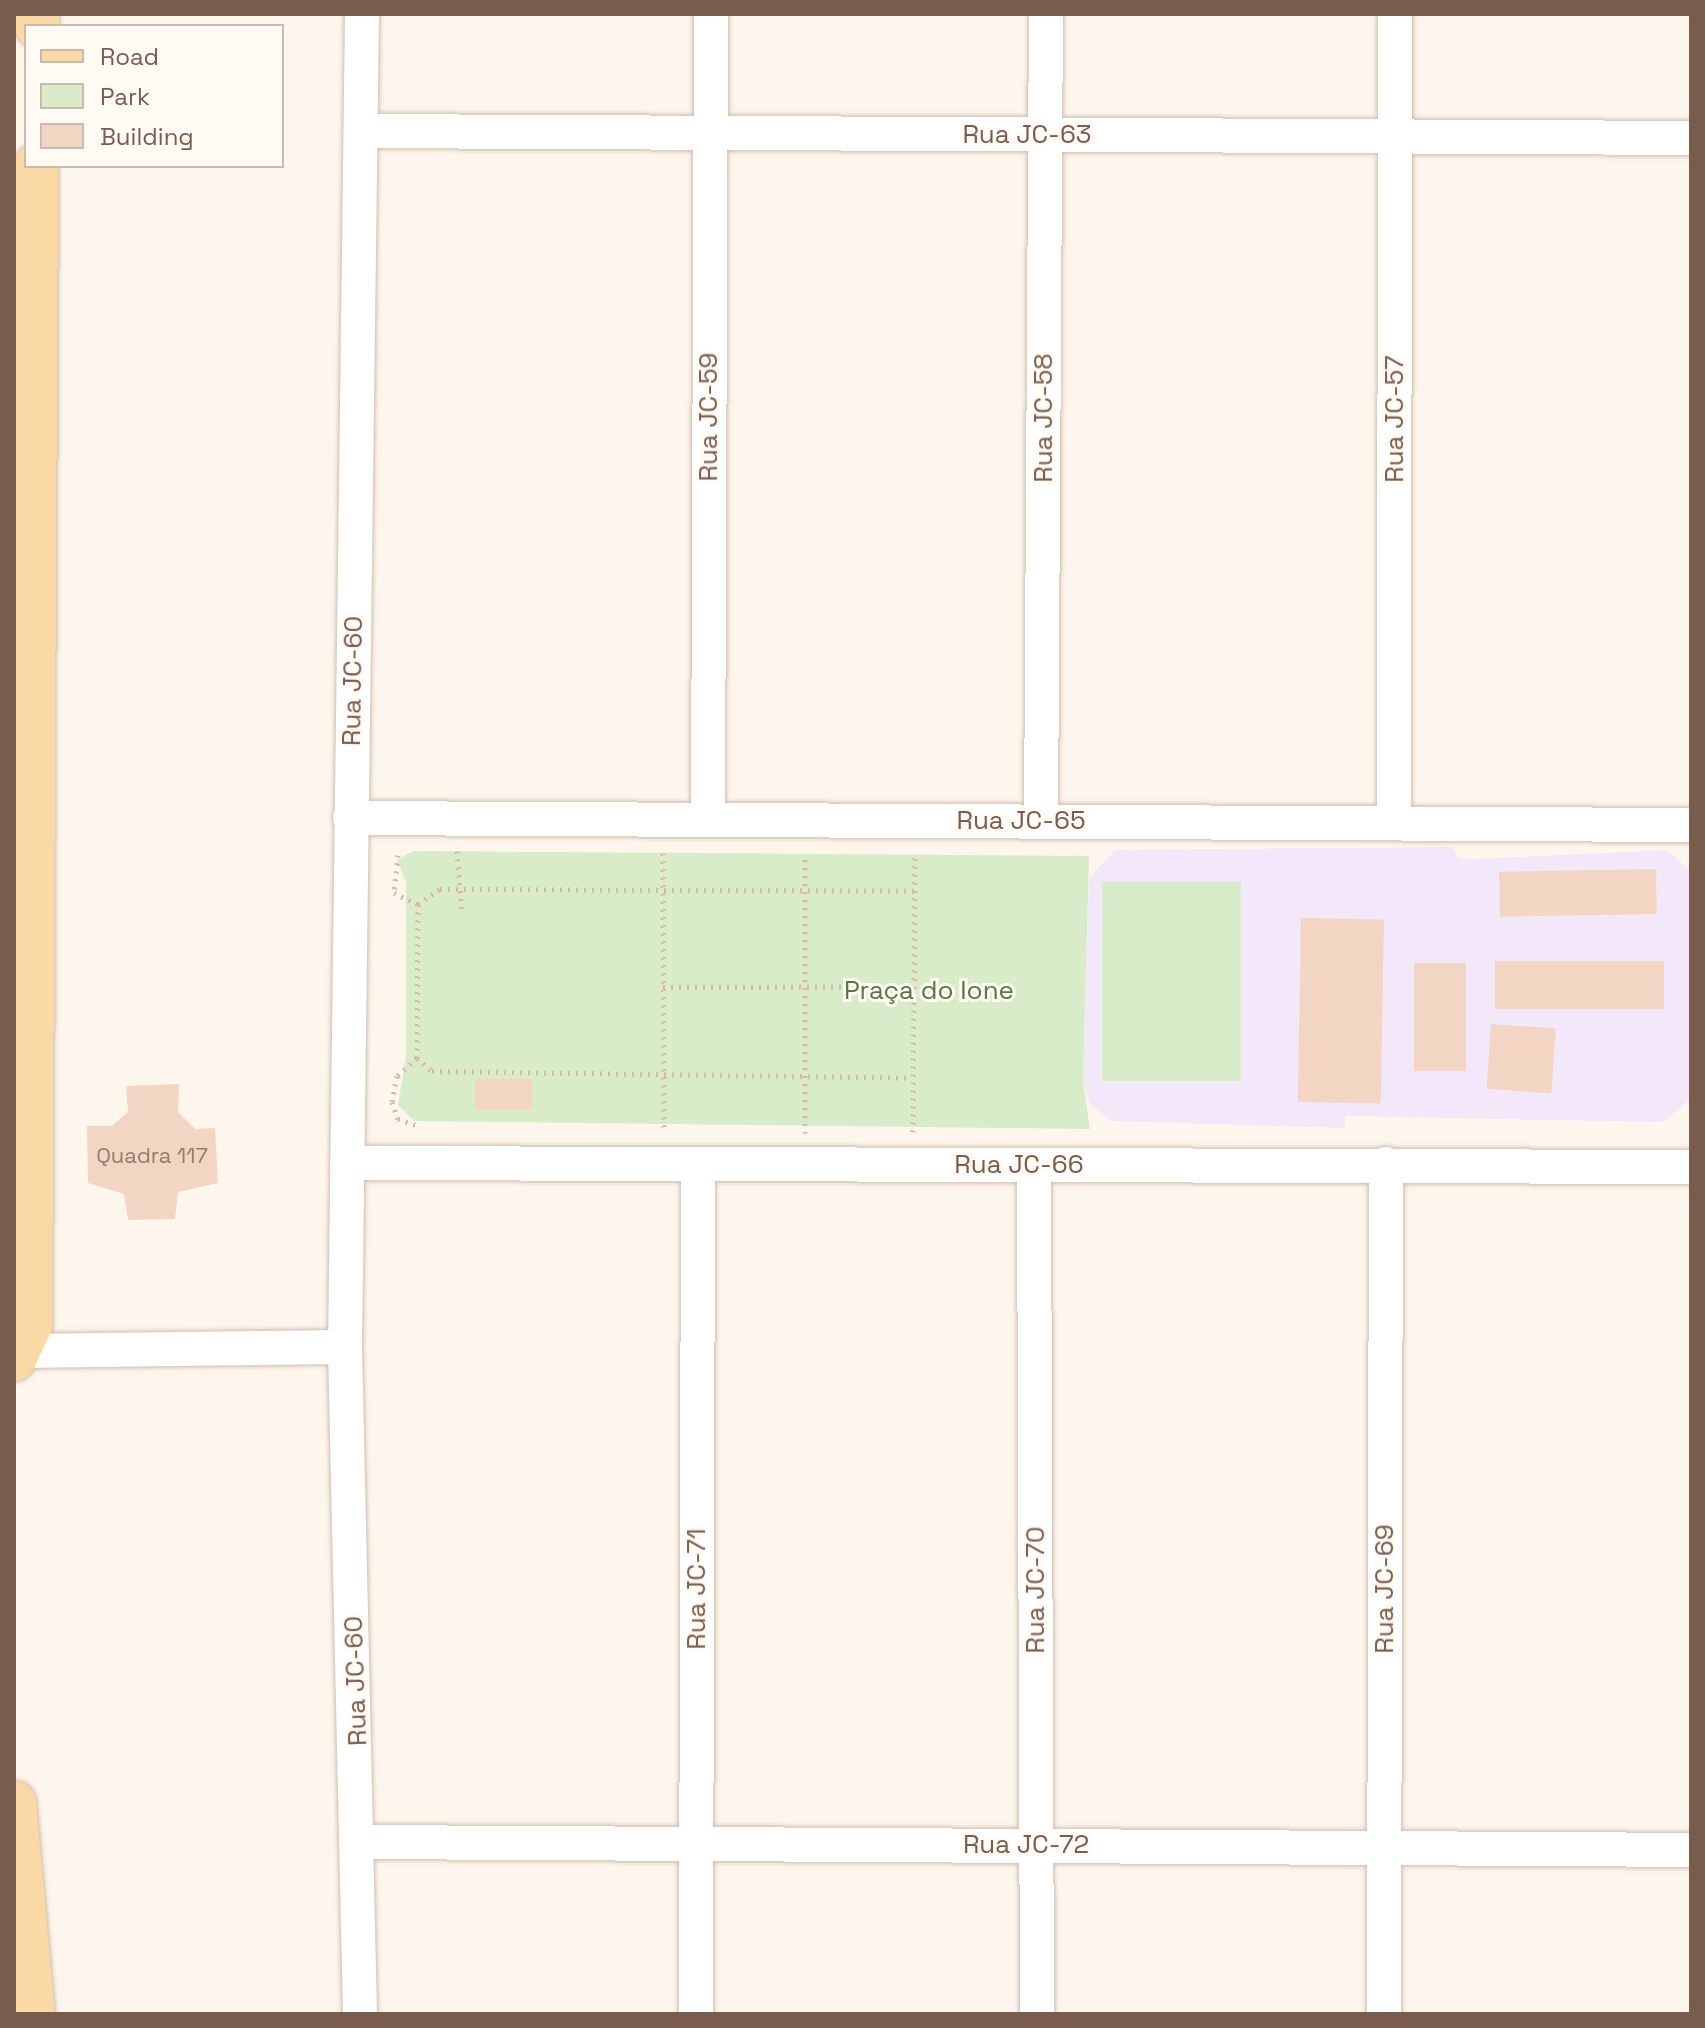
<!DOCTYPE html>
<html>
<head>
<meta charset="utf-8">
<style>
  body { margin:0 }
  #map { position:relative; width:1705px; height:2028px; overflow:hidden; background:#fdf6ec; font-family:"Space Grotesk",sans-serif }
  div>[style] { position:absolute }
  .education>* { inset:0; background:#f3e8fa }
  .green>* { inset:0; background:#d8ecc9; transform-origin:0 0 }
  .building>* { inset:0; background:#f3d5c3; transform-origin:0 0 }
  .path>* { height:5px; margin-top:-2.5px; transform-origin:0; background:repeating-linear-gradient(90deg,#d9b8a5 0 2px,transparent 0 8px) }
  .roads { filter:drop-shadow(0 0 2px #d1beb0) drop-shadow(0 0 2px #d1beb0) }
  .minor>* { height:34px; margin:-17px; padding:0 17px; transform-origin:17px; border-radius:17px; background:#fff }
  .major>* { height:44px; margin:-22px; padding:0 22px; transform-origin:22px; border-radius:22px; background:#fbd9a5 }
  span { translate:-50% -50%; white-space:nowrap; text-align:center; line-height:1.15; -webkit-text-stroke:6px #fffaf3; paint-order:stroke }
  .number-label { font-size:22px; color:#987a6a }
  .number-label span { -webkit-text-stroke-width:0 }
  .street-label { font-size:26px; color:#7a5c4d }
  .park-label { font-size:26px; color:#537a41 }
  .frame { position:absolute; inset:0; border:16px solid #7a5c4d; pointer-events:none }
  .legend { position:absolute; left:24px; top:24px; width:260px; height:144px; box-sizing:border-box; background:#fffaf3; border:2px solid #cabbb1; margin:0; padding:10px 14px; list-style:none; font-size:24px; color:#7a5c4d }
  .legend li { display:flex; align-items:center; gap:16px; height:40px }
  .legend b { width:40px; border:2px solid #cabbb1 }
</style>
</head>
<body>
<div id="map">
  <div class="education">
    <div style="clip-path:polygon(1453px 847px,1458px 858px,1477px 859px,1666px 850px,1691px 871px,1691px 1099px,1663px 1122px,1345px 1116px,1345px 1128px,1111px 1121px,1090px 1104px,1083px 1082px,1089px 878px,1115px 850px)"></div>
  </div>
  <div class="green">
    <div style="clip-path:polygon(413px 851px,1089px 856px,1083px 1082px,1090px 1129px,414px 1121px,398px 1105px,406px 1056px,406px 883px,397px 860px)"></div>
    <div style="left:1102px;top:882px;width:139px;height:199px"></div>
  </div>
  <div class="building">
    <div style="left:1656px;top:869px;width:45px;height:157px;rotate:89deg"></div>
    <div style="left:1301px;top:918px;width:83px;height:184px;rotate:1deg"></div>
    <div style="left:1664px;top:961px;width:48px;height:169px;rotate:90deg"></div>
    <div style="left:1414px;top:963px;width:52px;height:108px"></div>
    <div style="left:1491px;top:1024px;width:65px;height:65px;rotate:4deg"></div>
    <div style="left:475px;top:1079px;width:57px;height:31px"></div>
    <div style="clip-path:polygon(179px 1084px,178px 1112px,195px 1129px,215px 1128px,218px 1183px,178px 1192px,175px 1219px,128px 1220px,124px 1194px,88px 1183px,87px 1126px,112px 1126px,128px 1112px,126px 1086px)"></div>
  </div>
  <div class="path">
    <div style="left:457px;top:851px;width:63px;rotate:85.5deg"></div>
    <div style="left:663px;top:853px;width:278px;rotate:89.8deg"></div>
    <div style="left:398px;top:855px;width:38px;rotate:96deg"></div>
    <div style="left:394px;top:893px;width:26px;rotate:25deg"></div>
    <div style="left:418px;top:904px;width:154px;rotate:90.4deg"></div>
    <div style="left:417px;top:1058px;width:27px;rotate:138deg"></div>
    <div style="left:397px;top:1076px;width:26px;rotate:101deg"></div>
    <div style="left:392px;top:1102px;width:18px;rotate:71deg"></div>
    <div style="left:398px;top:1119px;width:21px;rotate:19deg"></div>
    <div style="left:418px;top:904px;width:27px;rotate:-34deg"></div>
    <div style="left:440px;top:889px;width:474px;rotate:0.2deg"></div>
    <div style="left:663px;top:987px;width:249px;rotate:-0.2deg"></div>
    <div style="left:417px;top:1058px;width:20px;rotate:41deg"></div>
    <div style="left:432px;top:1071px;width:477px;rotate:0.8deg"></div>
    <div style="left:913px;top:1132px;width:278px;rotate:-89.6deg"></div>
    <div style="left:805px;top:1133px;width:278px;rotate:-90deg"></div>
  </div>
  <div class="roads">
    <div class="minor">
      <div style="left:362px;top:131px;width:1329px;rotate:0.3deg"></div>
      <div style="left:350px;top:818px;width:1341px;rotate:0.3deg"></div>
      <div style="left:708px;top:820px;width:806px;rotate:-89.79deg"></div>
      <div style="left:1041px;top:822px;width:808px;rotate:-89.65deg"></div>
      <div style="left:1394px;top:823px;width:809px;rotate:-89.93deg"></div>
      <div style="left:347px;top:1163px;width:1344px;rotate:0.17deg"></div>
      <div style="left:1034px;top:1166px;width:848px;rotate:89.8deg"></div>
      <div style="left:14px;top:1351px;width:331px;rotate:-0.7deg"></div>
      <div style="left:361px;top:1842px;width:1330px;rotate:0.34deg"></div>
      <div style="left:360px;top:2014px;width:667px;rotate:-91.29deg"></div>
      <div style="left:345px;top:1347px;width:1333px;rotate:-89.27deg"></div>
      <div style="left:696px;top:2014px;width:849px;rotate:-89.87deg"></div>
      <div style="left:1384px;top:2014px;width:850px;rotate:-89.87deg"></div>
    </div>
    <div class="major">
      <div style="left:37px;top:26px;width:12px;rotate:-90deg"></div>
      <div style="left:14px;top:1359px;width:38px;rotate:-65deg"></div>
      <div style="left:30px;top:1324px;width:1158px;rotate:-89.7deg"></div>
      <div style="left:14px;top:1803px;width:212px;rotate:84.9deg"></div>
    </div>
  </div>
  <div class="number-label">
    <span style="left:152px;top:1156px">Quadra 117</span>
  </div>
  <div class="street-label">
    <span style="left:1027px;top:135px">Rua JC-63</span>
    <span style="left:709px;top:417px;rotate:-90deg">Rua JC-59</span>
    <span style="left:1044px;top:418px;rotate:-90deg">Rua JC-58</span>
    <span style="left:1395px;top:419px;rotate:-90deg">Rua JC-57</span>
    <span style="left:353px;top:681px;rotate:-89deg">Rua JC-60</span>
    <span style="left:1021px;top:821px">Rua JC-65</span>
    <span style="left:1019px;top:1165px">Rua JC-66</span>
    <span style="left:697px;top:1589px;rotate:-90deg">Rua JC-71</span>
    <span style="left:1385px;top:1589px;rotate:-90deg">Rua JC-69</span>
    <span style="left:1036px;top:1590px;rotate:-90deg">Rua JC-70</span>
    <span style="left:356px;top:1681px;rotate:-92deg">Rua JC-60</span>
    <span style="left:1026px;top:1845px">Rua JC-72</span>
  </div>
  <div class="park-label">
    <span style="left:929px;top:991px">Praça do Ione</span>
  </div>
  <div class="frame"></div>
  <ul class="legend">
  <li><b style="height:10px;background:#fbd9a5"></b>Road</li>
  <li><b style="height:22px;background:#d8ecc9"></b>Park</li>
  <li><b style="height:22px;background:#f3d5c3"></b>Building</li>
  </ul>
</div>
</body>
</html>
